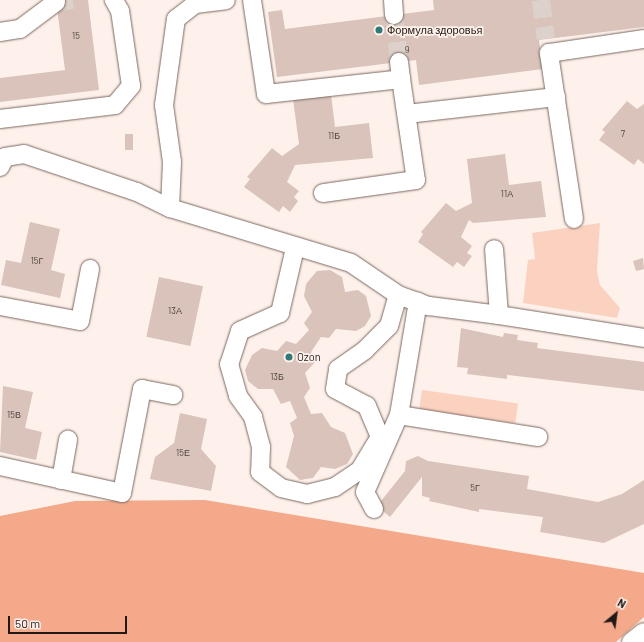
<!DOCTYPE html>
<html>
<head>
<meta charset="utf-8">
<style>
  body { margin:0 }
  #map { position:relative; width:644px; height:642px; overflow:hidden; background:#fef1eb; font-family:Barlow,sans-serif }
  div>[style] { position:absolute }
  .green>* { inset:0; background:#fbd1c0; transform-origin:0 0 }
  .forest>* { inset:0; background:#f4a98a }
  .building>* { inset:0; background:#d9c3bb; transform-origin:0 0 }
  .minor-tunnel>* { height:18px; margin-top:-9px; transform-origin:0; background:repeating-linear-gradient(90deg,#ddd1cb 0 18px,transparent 0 27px) }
  .roads { filter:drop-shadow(0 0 1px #7b6860) drop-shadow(0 0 1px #7b6860) }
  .minor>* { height:18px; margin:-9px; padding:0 9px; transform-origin:9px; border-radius:9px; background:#fff }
  .dots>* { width:11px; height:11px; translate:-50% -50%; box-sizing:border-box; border:2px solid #fef1eb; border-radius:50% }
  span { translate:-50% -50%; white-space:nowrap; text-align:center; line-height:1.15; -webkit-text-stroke:3.5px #fef1eb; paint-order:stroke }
  .number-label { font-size:9px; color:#4f443f }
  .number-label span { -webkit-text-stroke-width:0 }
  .poi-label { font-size:11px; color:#211916 }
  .left { translate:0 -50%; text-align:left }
  .north { position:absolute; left:596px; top:594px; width:40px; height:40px; -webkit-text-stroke:3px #fef1eb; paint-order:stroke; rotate:29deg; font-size:11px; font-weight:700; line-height:16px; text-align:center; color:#211916 }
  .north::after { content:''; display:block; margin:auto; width:14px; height:18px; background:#211916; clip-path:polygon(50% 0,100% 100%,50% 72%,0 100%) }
  .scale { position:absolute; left:8px; top:616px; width:119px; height:18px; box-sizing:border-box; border:2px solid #211916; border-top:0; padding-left:5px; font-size:12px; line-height:14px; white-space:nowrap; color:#211916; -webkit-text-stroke:3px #fef1eb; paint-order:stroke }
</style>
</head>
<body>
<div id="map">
  <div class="green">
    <div style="clip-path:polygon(600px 223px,597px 271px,600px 285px,620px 308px,617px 318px,523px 303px,528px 260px,535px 259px,532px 233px)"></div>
    <div style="left:422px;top:390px;width:97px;height:20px;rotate:8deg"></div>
  </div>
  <div class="forest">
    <div style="clip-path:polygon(205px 500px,644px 573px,644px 617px,616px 642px,0 642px,0 516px,75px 501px)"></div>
  </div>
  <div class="building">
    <div style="clip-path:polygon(56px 0,88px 0,99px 90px,0 102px,0 78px,65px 70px)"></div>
    <div style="clip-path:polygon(433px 0,644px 0,644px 27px,539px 40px,543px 69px,419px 85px,416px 60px,277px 77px,268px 12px,282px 10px,285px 29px,434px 10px)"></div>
    <div style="clip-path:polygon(331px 94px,335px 127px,369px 123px,373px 158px,295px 165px,287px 182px,299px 191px,294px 197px,298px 201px,290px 212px,283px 206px,279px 212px,244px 187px,250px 179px,247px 177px,272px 148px,282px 156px,299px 144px,293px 99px)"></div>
    <div style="clip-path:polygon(627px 101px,637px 109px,644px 104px,644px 164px,638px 159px,634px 165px,599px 140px,605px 132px,602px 130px)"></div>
    <div style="left:125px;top:134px;width:8px;height:16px"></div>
    <div style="clip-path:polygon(505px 154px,509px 185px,541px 181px,546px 217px,473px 223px,469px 220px,461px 237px,472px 246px,467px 253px,472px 256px,464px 267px,457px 262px,453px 267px,418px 242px,423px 234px,421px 232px,446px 203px,456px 211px,472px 203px,467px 159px)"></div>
    <div style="clip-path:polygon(30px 222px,60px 229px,51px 270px,65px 274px,60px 298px,1px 285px,6px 260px,21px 263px)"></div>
    <div style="clip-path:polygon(643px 258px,644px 269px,636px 271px,633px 261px)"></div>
    <div style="clip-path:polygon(330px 270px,342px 277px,345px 292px,358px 290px,366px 296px,371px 316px,365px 326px,356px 331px,336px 329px,329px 338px,321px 337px,311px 352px,316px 361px,305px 373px,310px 388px,304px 397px,311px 414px,322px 413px,331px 427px,345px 433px,353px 454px,347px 464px,335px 469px,321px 467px,313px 478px,300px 480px,286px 467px,294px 436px,290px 423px,297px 418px,290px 401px,281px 404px,273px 389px,258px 389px,248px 381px,245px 370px,252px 355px,262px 348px,277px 351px,286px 341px,296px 344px,309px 330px,304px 323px,312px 312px,304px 296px,306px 284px,317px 271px)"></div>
    <div style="left:159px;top:277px;width:45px;height:61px;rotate:12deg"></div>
    <div style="clip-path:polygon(461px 328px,503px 337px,504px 333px,518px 335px,517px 340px,538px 343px,537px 348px,644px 362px,644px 391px,507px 375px,507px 379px,467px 374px,468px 368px,457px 367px)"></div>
    <div style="clip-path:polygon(3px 386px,33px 392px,25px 428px,42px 432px,36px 460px,0 452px)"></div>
    <div style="clip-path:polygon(180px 413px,207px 419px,201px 449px,216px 466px,211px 491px,150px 479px,155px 457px,174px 443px)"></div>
    <div style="clip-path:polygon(418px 456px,428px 461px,529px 476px,527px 489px,598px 502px,622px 494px,644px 480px,644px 524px,604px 543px,540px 532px,543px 517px,479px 509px,479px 512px,429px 501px,430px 498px,422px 496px,422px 477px,390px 517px,377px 506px,405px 471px,406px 461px)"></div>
  </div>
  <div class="minor-tunnel">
    <div style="left:541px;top:0;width:39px;rotate:83deg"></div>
    <div style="left:56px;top:2px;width:17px;rotate:-7deg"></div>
    <div style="left:394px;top:15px;width:47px;rotate:83.9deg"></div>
  </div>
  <div class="roads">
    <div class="minor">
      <div style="left:252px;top:0;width:95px;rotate:81.5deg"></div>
      <div style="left:266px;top:94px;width:136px;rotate:-6.3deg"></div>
      <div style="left:401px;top:79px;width:102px;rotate:81.6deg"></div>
      <div style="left:416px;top:180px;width:94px;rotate:172deg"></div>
      <div style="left:393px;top:0;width:15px;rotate:86deg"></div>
      <div style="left:0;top:32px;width:20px;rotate:-9deg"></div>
      <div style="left:20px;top:29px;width:45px;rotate:-36.9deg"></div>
      <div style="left:399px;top:62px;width:17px;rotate:83deg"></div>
      <div style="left:407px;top:114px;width:150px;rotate:-6.5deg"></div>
      <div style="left:0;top:119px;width:116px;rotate:-6.9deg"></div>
      <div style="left:115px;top:105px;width:25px;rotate:-50deg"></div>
      <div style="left:131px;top:86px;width:76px;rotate:-98.3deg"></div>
      <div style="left:120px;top:11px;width:13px;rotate:-119deg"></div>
      <div style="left:0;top:167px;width:11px;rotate:-63deg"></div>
      <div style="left:5px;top:157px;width:19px;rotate:-9deg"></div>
      <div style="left:24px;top:154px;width:119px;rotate:18.6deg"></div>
      <div style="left:137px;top:192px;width:37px;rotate:26deg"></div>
      <div style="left:170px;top:208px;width:189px;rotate:16.9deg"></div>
      <div style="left:351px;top:263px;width:57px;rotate:34.2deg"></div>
      <div style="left:398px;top:295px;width:33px;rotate:20deg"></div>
      <div style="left:429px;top:306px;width:71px;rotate:7.3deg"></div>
      <div style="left:499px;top:315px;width:66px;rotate:-94.3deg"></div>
      <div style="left:170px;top:208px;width:46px;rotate:-87.5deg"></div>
      <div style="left:172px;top:162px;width:58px;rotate:-98deg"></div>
      <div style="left:164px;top:105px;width:87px;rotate:-82.1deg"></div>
      <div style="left:176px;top:19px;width:24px;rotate:-38deg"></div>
      <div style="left:195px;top:4px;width:31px;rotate:-7deg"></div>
      <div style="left:574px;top:219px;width:168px;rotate:-98.6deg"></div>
      <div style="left:549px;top:53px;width:96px;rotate:-8.4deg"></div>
      <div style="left:295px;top:248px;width:67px;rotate:103deg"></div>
      <div style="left:280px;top:313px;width:44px;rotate:155.8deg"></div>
      <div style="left:240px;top:331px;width:35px;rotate:108deg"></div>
      <div style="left:229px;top:364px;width:33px;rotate:74deg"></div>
      <div style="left:238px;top:396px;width:26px;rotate:54deg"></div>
      <div style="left:253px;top:417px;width:31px;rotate:75deg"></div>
      <div style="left:261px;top:447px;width:25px;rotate:92deg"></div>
      <div style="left:260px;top:472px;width:26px;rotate:37deg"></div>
      <div style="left:281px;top:488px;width:27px;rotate:13deg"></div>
      <div style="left:307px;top:494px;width:29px;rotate:-14deg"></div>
      <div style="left:335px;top:487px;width:30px;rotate:-34deg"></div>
      <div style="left:360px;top:470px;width:39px;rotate:-59deg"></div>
      <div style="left:380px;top:437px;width:34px;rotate:-113deg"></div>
      <div style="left:367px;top:406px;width:36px;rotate:-152deg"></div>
      <div style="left:335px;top:389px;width:20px;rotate:-81deg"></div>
      <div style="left:338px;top:369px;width:33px;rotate:-35deg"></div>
      <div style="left:365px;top:350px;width:34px;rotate:-45deg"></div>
      <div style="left:389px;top:326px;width:32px;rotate:-74deg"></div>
      <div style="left:0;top:306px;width:81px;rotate:10.6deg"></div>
      <div style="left:80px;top:321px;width:53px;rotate:-79.1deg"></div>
      <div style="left:499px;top:315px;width:147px;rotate:9deg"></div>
      <div style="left:399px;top:415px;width:141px;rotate:9deg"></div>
      <div style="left:0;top:466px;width:125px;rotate:12.5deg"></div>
      <div style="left:122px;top:493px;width:106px;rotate:-79.1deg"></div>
      <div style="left:142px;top:389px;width:32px;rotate:11deg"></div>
      <div style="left:61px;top:480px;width:41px;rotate:-80.1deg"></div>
      <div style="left:374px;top:509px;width:19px;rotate:-118deg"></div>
      <div style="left:365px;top:492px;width:84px;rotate:-66.2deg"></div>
      <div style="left:399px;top:415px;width:115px;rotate:-80.5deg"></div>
      <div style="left:631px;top:642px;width:16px;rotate:-38deg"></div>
    </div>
  </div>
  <div class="dots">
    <div style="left:379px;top:30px;background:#307977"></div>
    <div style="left:289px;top:357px;background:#307977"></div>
  </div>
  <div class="number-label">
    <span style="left:76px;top:36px">15</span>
    <span style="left:407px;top:50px">9</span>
    <span style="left:623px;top:134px">7</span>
    <span style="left:334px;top:136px">11Б</span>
    <span style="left:507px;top:194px">11А</span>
    <span style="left:37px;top:261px">15Г</span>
    <span style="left:175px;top:311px">13А</span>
    <span style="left:277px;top:377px">13Б</span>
    <span style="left:14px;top:415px">15В</span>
    <span style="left:183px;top:453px">15Е</span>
    <span style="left:475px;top:488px">5Г</span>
  </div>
  <div class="poi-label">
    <span class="left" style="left:387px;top:30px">Формула здоровья</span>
    <span class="left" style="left:297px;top:357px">Ozon</span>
  </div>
  <div class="north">N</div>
  <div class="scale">50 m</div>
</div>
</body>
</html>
